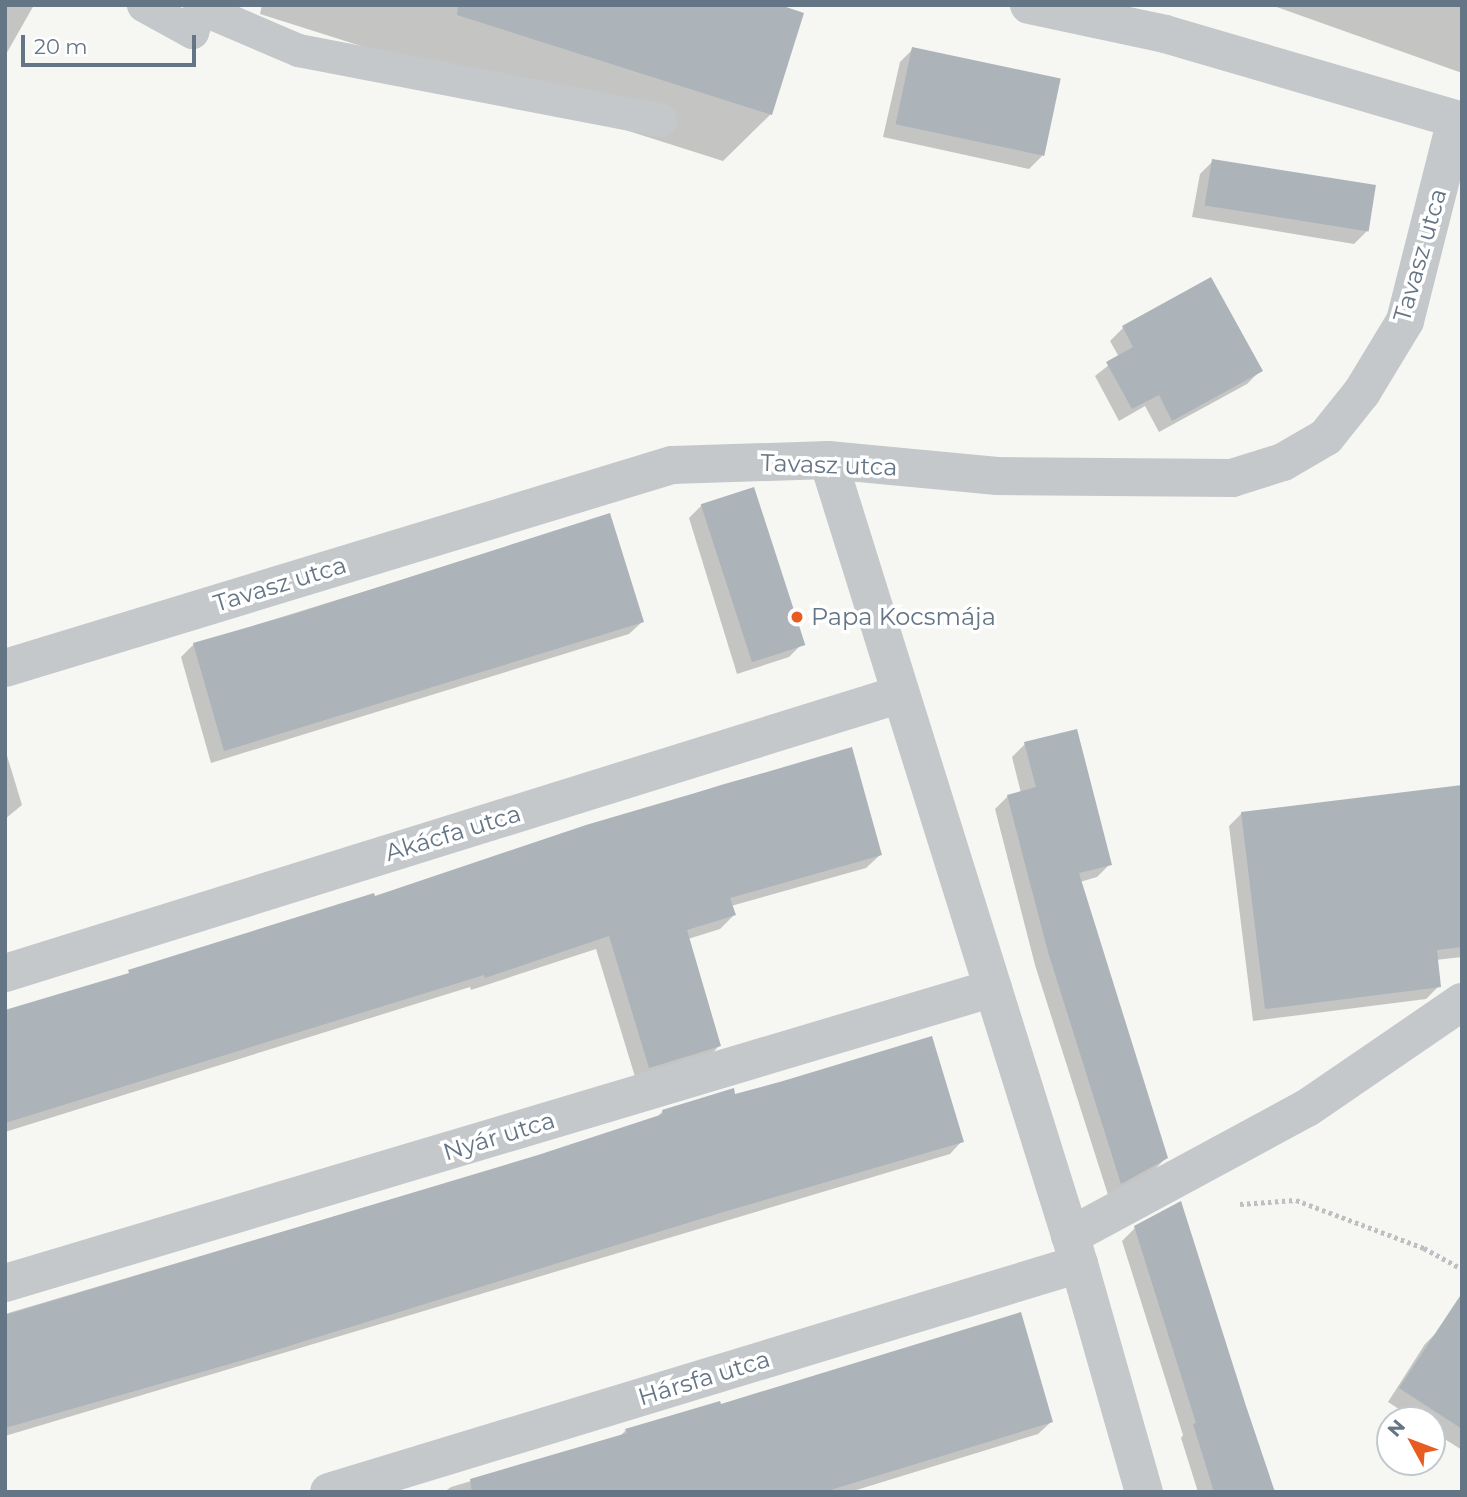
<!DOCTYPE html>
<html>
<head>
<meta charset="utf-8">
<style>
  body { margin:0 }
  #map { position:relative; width:1467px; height:1497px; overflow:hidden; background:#f6f7f3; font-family:Montserrat,sans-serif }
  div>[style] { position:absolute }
  .shadow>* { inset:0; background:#0003 }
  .building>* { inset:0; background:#acb3b9; transform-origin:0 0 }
  .path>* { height:4.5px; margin-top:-2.25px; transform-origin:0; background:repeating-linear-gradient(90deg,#bdc0c2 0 3.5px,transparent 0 7px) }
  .lane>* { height:33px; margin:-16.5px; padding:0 16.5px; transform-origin:16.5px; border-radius:16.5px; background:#c4c8cb }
  .street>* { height:38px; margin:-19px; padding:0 19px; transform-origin:19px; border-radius:19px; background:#c4c8cb }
  .dots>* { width:19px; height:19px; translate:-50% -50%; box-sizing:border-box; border:4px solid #fff; border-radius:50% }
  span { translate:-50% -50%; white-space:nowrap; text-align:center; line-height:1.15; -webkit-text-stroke:7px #fff; paint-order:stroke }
  .street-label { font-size:24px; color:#647585 }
  .poi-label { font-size:24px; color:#647585 }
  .left { translate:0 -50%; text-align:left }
  .frame { position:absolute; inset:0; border:7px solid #647585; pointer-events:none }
  .north { position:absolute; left:1376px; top:1406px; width:70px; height:70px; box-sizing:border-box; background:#fff; border:2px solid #c1c8ce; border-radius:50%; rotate:311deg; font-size:19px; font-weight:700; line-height:28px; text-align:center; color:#647585 }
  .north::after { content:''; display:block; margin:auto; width:24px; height:32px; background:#e85c21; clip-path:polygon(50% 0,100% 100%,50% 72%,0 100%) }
  .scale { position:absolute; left:21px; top:35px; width:175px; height:32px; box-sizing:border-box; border:4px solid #647585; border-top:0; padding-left:9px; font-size:21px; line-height:24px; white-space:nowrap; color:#647585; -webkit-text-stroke:5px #fff; paint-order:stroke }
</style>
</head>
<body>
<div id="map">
  <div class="shadow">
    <div style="clip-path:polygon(5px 5px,34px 5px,5px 56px)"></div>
    <div style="clip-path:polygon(262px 5px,774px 5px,802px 14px,770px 115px,723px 161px,260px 14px)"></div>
    <div style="clip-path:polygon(1271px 5px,1462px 5px,1462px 73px)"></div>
    <div style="clip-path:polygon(913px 49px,1042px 156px,1029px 169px,883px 137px,900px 62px)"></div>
    <div style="clip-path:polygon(1213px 161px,1367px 231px,1354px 244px,1192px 217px,1200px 174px)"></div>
    <div style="clip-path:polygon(1210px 280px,1260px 371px,1247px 384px,1159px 432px,1145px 406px,1119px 421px,1095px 376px,1119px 357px,1110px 341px,1123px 328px)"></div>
    <div style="clip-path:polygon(702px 505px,802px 644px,789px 657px,737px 674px,689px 518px)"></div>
    <div style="clip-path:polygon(609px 516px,642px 622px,629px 634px,211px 763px,181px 657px,194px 644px)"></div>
    <div style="clip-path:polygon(1025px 744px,1110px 864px,1097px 877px,1080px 882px,1166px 1158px,1153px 1171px,1108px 1195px,1035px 965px,995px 809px,1008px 796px,1021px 793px,1012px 757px)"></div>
    <div style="clip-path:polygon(5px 749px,22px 805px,5px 819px)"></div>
    <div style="clip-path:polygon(851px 750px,880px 855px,866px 868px,731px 906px,734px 915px,720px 929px,688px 939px,719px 1046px,706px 1060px,636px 1080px,596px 949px,471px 990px,470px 987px,5px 1132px,5px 1012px,374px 898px,724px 784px)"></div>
    <div style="clip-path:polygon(1462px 787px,1462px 957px,1436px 960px,1439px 986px,1426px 999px,1253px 1021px,1229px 826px,1242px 813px)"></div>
    <div style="clip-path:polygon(663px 1111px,962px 1141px,950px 1154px,5px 1436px,5px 1314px,538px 1156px,656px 1118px)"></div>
    <div style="clip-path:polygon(1135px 1228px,1272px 1492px,1198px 1492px,1181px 1438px,1183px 1435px,1122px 1241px)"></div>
    <div style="clip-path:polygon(1438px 1331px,1462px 1347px,1462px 1450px,1432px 1431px,1432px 1420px,1416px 1420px,1388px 1402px,1425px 1344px)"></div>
    <div style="clip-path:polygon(1051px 1422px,1038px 1434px,850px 1492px,444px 1492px,451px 1487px,619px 1437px,626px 1430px)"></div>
  </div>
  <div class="building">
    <div style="clip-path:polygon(458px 5px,780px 5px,804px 13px,772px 115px,457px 15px)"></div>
    <div style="left:912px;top:47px;width:152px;height:79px;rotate:12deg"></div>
    <div style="left:1212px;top:159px;width:166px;height:47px;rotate:9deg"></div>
    <div style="clip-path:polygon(1211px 277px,1263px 371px,1172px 421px,1159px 395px,1132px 409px,1106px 362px,1133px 347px,1122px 326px)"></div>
    <div style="left:754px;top:487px;width:166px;height:56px;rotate:72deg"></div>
    <div style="clip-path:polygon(610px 513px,644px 622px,224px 751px,193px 643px,291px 615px)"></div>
    <div style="clip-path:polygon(1077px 729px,1112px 865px,1079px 873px,1168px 1158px,1121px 1184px,1048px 952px,1007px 795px,1036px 787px,1024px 742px)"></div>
    <div style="clip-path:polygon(852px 747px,882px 855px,730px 898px,736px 915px,687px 930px,721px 1046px,649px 1068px,609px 936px,485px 978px,484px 975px,5px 1123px,5px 1010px,129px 973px,128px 970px,374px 893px,375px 896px,586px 825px)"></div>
    <div style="clip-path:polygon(1462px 785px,1462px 947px,1437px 950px,1441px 987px,1265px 1009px,1241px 812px)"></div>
    <div style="clip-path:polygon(932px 1036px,964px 1142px,720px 1213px,247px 1359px,5px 1428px,5px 1315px,538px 1155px,663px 1114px,662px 1110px,734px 1088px,735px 1094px,783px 1081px)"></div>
    <div style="clip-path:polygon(1181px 1201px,1246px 1406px,1275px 1492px,1214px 1492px,1193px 1424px,1196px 1423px,1134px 1226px)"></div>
    <div style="clip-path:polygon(1462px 1293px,1462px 1429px,1399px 1388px)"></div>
    <div style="clip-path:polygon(1021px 1312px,1053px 1422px,824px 1492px,472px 1492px,470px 1479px,627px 1433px,625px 1429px,720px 1401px,721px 1404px)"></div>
  </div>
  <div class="path">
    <div style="left:1240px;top:1204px;width:56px;rotate:-4.1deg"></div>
    <div style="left:1296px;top:1200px;width:137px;rotate:20.6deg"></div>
    <div style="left:1424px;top:1248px;width:43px;rotate:28.9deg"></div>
  </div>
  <div class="lane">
    <div style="left:143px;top:5px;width:56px;rotate:28.9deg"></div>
    <div style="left:192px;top:32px;width:25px;rotate:-72deg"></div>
    <div style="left:202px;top:5px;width:4px;rotate:124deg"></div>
    <div style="left:200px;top:8px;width:107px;rotate:23.2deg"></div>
    <div style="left:298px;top:50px;width:369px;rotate:10.9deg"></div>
  </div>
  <div class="street">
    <div style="left:1029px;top:5px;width:139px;rotate:12deg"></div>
    <div style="left:1165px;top:34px;width:309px;rotate:16.3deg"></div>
    <div style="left:828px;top:460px;width:842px;rotate:72.66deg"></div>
    <div style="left:1079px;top:1264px;width:237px;rotate:74.1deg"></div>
    <div style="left:5px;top:668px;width:697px;rotate:-16.93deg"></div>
    <div style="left:672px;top:465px;width:156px;rotate:-1.8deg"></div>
    <div style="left:828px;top:460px;width:170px;rotate:5.4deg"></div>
    <div style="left:997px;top:476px;width:235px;rotate:0.5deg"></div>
    <div style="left:1232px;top:478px;width:53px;rotate:-17.4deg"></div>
    <div style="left:1283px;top:462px;width:50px;rotate:-30.2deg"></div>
    <div style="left:1326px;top:437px;width:58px;rotate:-51.3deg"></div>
    <div style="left:1362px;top:392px;width:83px;rotate:-58.8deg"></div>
    <div style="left:1405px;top:321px;width:208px;rotate:-75.8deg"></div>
    <div style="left:5px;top:973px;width:938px;rotate:-17.3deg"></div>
    <div style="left:1070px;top:1236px;width:269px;rotate:-28.4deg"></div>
    <div style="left:1307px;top:1108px;width:188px;rotate:-34.4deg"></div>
    <div style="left:5px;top:1283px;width:1031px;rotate:-16.62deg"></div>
    <div style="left:329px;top:1492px;width:784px;rotate:-16.91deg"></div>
  </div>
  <div class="dots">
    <div style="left:797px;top:617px;background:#e85c21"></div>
  </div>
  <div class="street-label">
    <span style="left:1420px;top:255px;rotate:-74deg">Tavasz utca</span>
    <span style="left:829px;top:465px;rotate:2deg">Tavasz utca</span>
    <span style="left:280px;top:584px;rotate:-17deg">Tavasz utca</span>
    <span style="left:453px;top:833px;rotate:-17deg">Akácfa utca</span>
    <span style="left:499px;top:1136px;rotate:-17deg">Nyár utca</span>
    <span style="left:704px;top:1378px;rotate:-17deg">Hársfa utca</span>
  </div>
  <div class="poi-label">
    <span class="left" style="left:811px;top:617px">Papa Kocsmája</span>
  </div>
  <div class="frame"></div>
  <div class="north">N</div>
  <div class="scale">20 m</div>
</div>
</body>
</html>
